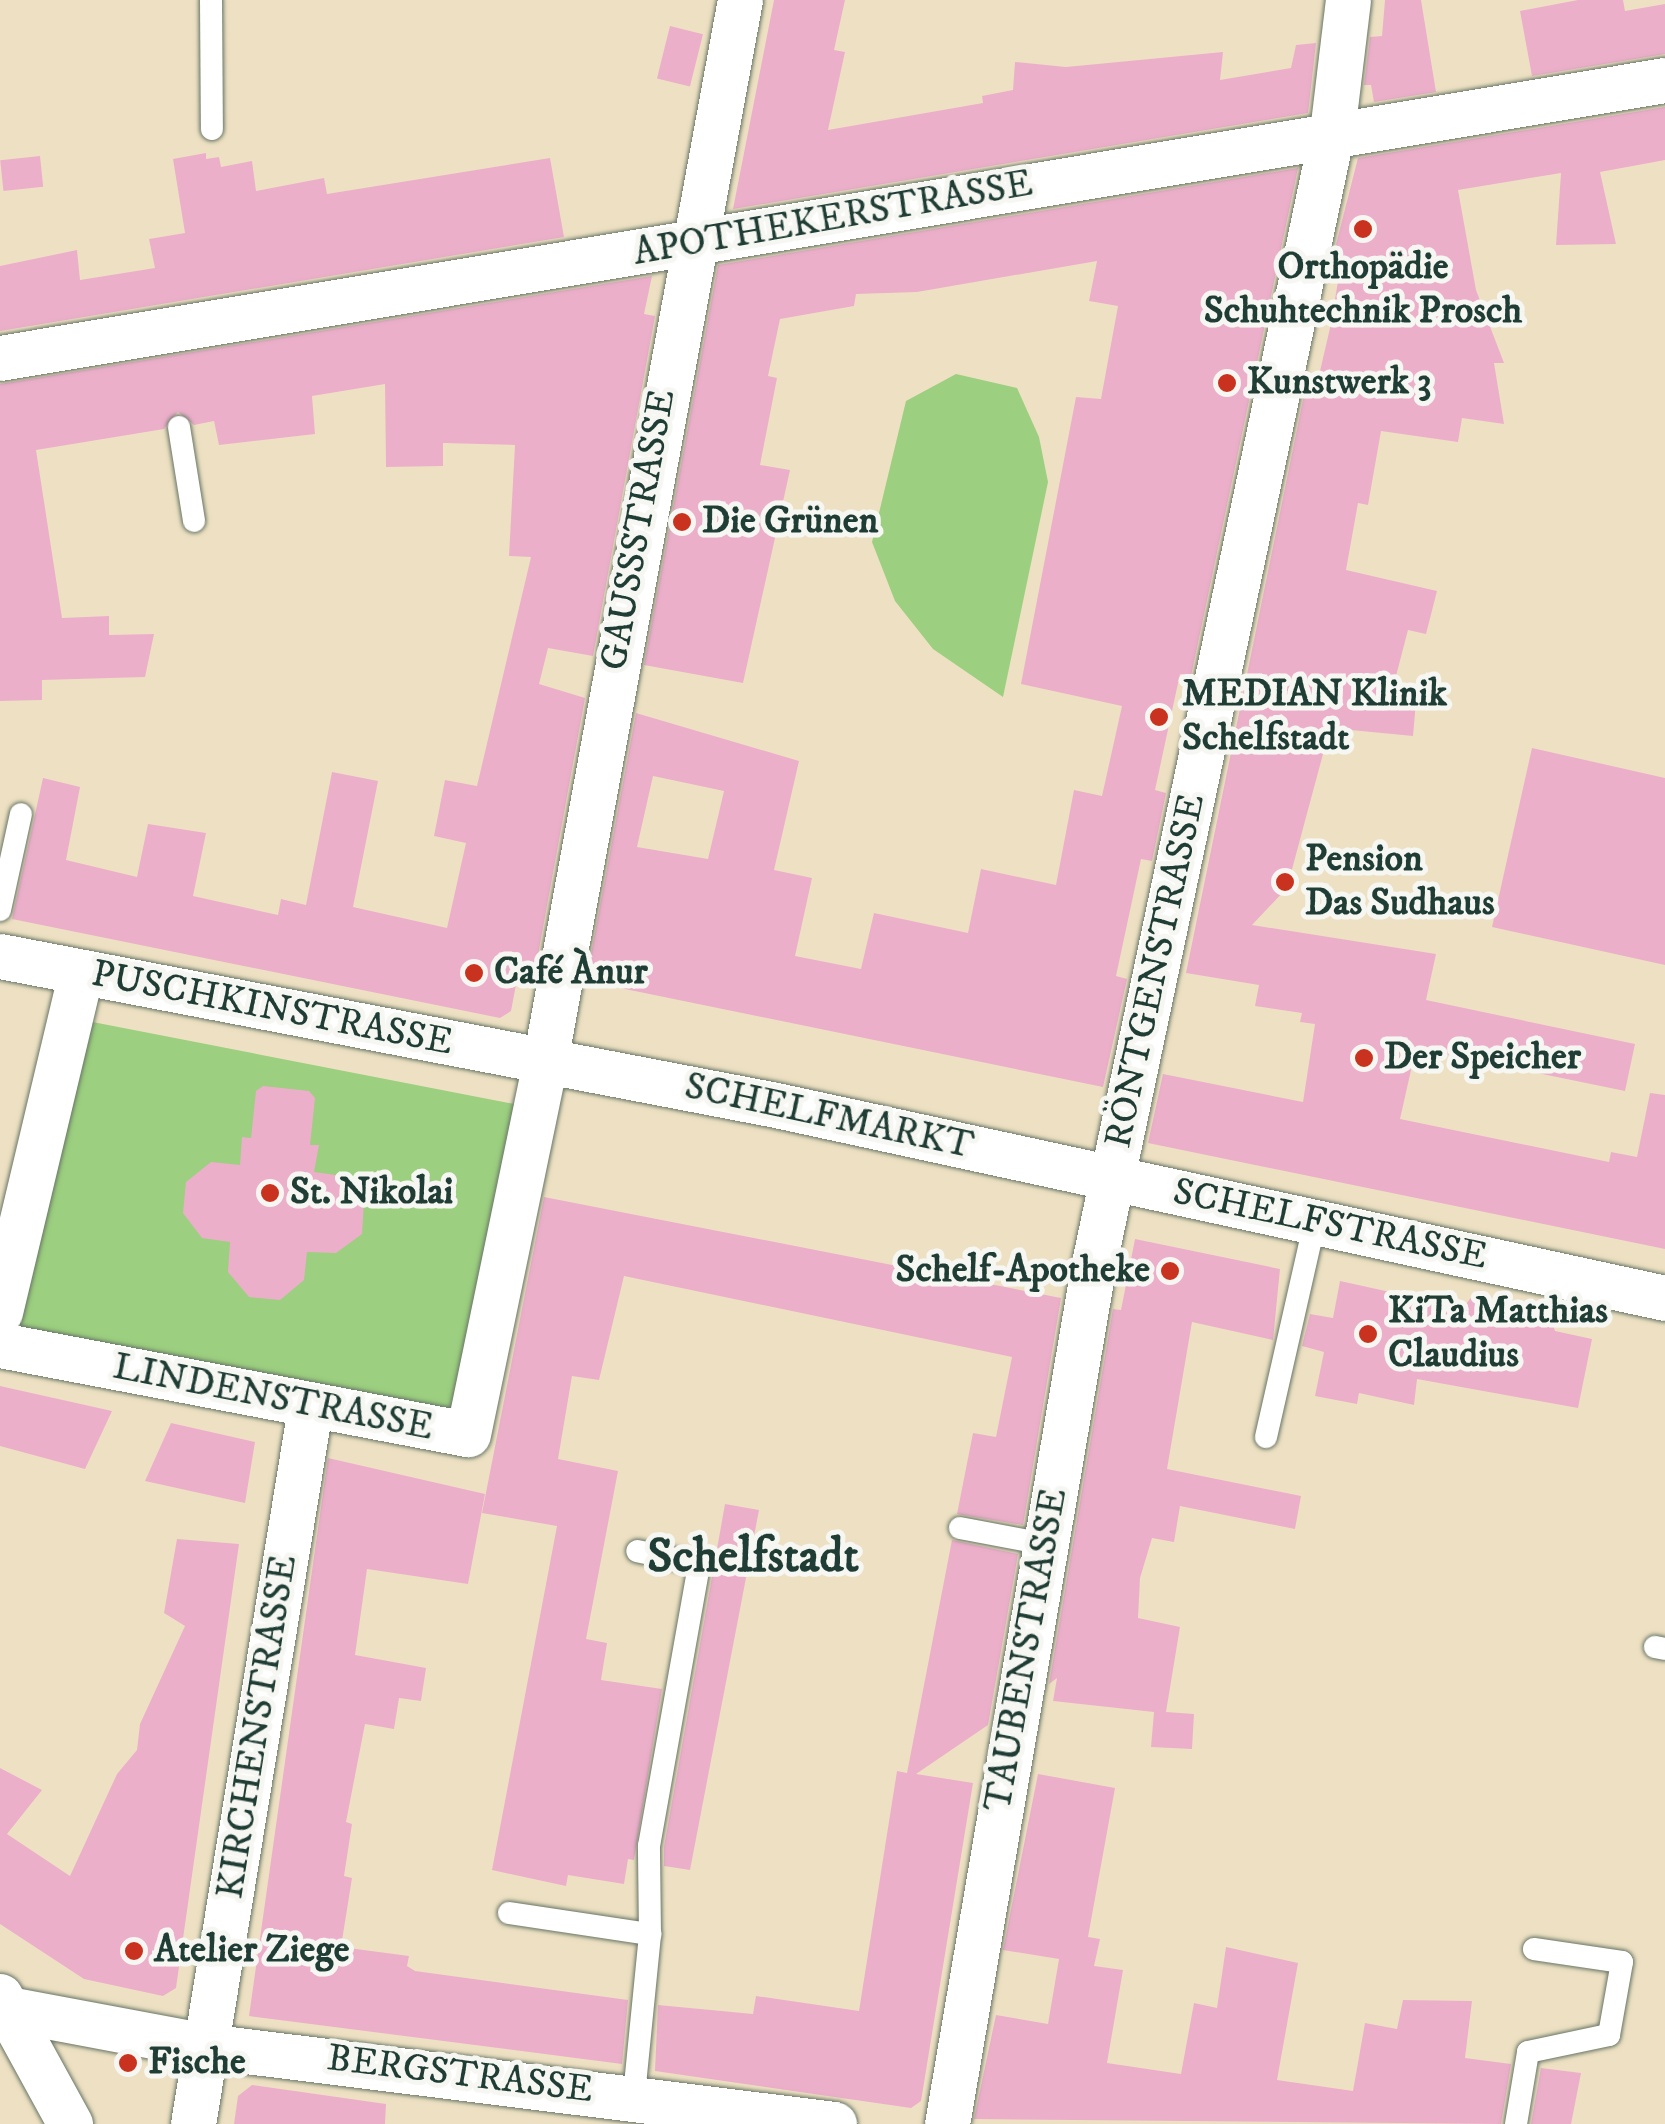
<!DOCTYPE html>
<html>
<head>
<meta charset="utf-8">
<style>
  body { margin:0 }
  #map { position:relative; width:1665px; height:2124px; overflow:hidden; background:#eee1c3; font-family:"IM FELL DW Pica",serif }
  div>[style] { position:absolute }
  .green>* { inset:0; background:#9ccf7f; transform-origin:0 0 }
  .building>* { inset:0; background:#ecafca; transform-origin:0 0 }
  .roads { filter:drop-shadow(0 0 2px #677666) drop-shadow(0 0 2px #677666) }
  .service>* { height:22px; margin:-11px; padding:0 11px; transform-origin:11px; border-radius:11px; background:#fff }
  .minor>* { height:45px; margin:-22.5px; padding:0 22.5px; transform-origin:22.5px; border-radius:22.5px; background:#fff }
  .dots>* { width:28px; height:28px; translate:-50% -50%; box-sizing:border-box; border:5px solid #f6f6f2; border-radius:50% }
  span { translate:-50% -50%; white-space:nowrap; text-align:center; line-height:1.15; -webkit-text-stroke:10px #f6f6f2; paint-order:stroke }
  .street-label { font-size:38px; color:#1f3d34 }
  .poi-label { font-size:38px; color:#1f3d34; font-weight:700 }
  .left { translate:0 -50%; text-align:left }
  .right { translate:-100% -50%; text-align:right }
  .district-label { font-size:48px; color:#1f3d34; font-weight:700 }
</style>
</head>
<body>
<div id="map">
  <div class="green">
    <div style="clip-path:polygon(956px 374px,1017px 388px,1039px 437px,1048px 482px,1003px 697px,933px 649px,895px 601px,872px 542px,906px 401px)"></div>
    <div style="left:72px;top:1018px;width:471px;height:335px;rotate:11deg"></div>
  </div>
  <div class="building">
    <div style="clip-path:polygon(774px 0,845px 0,834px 50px,845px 52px,828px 130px,983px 103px,982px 96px,1013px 90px,1015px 62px,1066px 67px,1223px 52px,1220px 80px,1291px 68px,1296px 45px,1316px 43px,1308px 113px,733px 209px)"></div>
    <div style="clip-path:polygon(1385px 0,1421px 0,1436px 92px,1374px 102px,1371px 85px,1364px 85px,1370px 37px,1382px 36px)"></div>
    <div style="clip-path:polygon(1578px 0,1623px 0,1625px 11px,1665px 4px,1665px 54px,1532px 76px,1520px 11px)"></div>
    <div style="left:670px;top:26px;width:34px;height:54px;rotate:14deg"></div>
    <div style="clip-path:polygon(1665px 107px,1665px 160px,1600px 172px,1616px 244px,1556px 245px,1561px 173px,1458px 190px,1476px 290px,1504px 363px,1494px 363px,1504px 424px,1462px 418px,1458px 442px,1381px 431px,1368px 505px,1358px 503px,1346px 570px,1437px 591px,1426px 634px,1408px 630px,1390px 699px,1416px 702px,1413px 736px,1330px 728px,1287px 888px,1252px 925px,1436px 954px,1426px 1000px,1635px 1044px,1625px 1091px,1416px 1048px,1400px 1119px,1609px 1162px,1611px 1152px,1637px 1157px,1650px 1093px,1665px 1095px,1665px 1249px,1148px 1143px,1163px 1074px,1303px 1102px,1315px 1024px,1300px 1022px,1302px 1013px,1255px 1006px,1259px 985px,1186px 973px,1304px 395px,1314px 397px,1330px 328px,1340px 270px,1330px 268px,1358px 158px)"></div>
    <div style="clip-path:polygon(206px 153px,206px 159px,219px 157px,221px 167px,252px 161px,256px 191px,324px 178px,327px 194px,550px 158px,564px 237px,0 331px,0 266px,77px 250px,80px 280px,155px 268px,149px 239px,185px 233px,173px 159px)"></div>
    <div style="left:40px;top:156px;width:31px;height:40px;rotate:84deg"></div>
    <div style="clip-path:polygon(evenodd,1298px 168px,1191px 676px,1180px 674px,1155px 790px,1166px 793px,1152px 861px,1141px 859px,1116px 976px,1127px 979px,1103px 1087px,586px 981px,636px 713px,799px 761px,774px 870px,812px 878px,795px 956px,861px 969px,874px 913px,968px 933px,981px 869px,1056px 885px,1074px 790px,1102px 796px,1122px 706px,1021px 684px,1076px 397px,1101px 399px,1118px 306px,1089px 301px,1097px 261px,917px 292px,856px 294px,854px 306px,780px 319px,768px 376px,777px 378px,760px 465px,790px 470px,743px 683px,644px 665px,718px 265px,1298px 168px,653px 776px,724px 791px,708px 859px,637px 847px,653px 776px)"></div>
    <div style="clip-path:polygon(652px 276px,644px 314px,655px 316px,593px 656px,548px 648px,539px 684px,585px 698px,535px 971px,519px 969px,511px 1011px,500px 1018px,12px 919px,43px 778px,80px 787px,66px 860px,137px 877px,148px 824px,206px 833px,193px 896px,278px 915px,281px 899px,306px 905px,332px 772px,378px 781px,353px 907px,447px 928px,466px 843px,434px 836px,445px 780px,477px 786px,531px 557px,509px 556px,515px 445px,443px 443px,443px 466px,386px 467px,385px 384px,312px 396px,315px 434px,219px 445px,214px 421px,194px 425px,178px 412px,164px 429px,36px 450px,62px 618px,109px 616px,109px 635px,154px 634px,145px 677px,42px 680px,42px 700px,0 701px,0 384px)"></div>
    <div style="clip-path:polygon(1532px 748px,1665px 778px,1665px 965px,1492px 927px)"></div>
    <div style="clip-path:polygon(263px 1086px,309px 1091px,315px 1098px,310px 1145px,319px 1145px,314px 1172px,343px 1176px,364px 1201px,362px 1234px,336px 1253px,307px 1252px,304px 1280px,280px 1300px,249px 1297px,228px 1272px,230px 1242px,202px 1238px,183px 1213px,186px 1182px,211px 1162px,240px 1165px,242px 1137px,251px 1138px,256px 1091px)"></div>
    <div style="clip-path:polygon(544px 1197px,1061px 1298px,1023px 1525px,957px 1514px,973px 1433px,996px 1437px,1012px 1357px,624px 1276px,599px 1380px,572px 1376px,558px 1459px,618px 1471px,586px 1639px,607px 1643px,601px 1680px,662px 1689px,634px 1860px,628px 1859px,624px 1884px,568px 1875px,566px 1886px,492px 1870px,557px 1526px,482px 1513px)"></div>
    <div style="clip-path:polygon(1135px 1239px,1280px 1269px,1273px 1340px,1192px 1322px,1167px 1469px,1301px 1496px,1295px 1529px,1180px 1506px,1174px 1542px,1152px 1538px,1140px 1578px,1138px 1618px,1180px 1627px,1166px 1712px,1194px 1714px,1192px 1749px,1151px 1747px,1154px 1712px,1053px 1701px,1057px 1678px,1049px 1684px,1113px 1309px,1121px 1310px)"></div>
    <div style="clip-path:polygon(1340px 1281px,1463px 1308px,1473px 1295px,1483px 1315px,1533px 1326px,1548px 1309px,1555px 1331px,1592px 1339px,1578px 1408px,1417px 1379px,1414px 1405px,1359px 1393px,1357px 1404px,1315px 1396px,1324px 1352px,1302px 1346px,1310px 1314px,1333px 1318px)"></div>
    <div style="clip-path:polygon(0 1386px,112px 1411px,85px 1469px,0 1446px)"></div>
    <div style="clip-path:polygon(171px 1423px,255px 1442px,245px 1503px,145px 1481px)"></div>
    <div style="clip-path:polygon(328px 1458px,485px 1494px,468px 1584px,367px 1569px,355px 1655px,426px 1668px,421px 1701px,399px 1698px,394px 1729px,365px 1724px,346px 1822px,352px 1824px,344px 1876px,352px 1878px,341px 1947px,409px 1956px,407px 1966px,415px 1971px,628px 2000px,622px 2064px,249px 2016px)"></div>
    <div style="clip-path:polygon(725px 1504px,759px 1510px,690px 1870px,664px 1866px,664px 1847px)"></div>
    <div style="clip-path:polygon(177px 1539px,239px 1544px,176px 1988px,163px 1996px,84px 1979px,0 1924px,0 1768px,42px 1790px,7px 1834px,70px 1876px,117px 1774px,137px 1750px,140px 1724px,185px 1626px,164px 1613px)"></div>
    <div style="clip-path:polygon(952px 1540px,1018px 1554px,988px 1725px,916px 1774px,973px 1783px,921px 2101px,911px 2108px,655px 2071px,658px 2005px,753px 2014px,756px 1996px,859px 2011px,897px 1771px,907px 1773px)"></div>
    <div style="clip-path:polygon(1038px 1774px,1115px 1788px,1088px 1937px,1100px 1939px,1094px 1966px,1123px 1970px,1107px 2063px,1181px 2074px,1194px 2003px,1217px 2008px,1226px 1947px,1298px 1963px,1277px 2080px,1353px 2091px,1365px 2023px,1397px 2029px,1403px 2000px,1472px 2001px,1465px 2058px,1511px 2064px,1501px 2124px,974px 2119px,996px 2015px,1048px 2024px,1059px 1959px,1003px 1950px)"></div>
    <div style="clip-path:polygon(1541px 2068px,1581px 2073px,1571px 2124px,1531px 2124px)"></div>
    <div style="clip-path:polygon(252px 2085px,386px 2104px,385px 2124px,234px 2124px,238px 2096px)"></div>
  </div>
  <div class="roads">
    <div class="service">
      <div style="left:211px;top:0;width:129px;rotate:89.6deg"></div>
      <div style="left:179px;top:427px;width:95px;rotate:80.9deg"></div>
      <div style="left:0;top:910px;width:98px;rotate:-77.7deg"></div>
      <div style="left:1266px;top:1437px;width:221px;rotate:-77.2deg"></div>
      <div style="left:960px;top:1528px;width:86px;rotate:10.7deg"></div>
      <div style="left:1655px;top:1647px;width:10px;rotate:11deg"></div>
      <div style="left:509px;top:1913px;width:143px;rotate:8.5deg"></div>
      <div style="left:634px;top:2095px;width:162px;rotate:-84.3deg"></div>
      <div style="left:650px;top:1934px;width:88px;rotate:-90.7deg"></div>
      <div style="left:649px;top:1846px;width:286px;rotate:-79.9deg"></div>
      <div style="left:699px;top:1564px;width:63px;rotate:-168.2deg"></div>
      <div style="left:1516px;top:2124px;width:73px;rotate:-80.5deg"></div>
      <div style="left:1528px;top:2052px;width:83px;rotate:-11.9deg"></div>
      <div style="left:1609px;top:2035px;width:74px;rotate:-79.9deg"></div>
      <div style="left:1622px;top:1962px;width:89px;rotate:-171.6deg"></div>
    </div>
    <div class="minor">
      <div style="left:0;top:358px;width:1688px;rotate:-9.48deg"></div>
      <div style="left:0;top:956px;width:790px;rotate:10.87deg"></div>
      <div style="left:776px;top:1105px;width:910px;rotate:12.25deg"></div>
      <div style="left:0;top:1312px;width:349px;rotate:-76.6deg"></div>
      <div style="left:0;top:1345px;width:476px;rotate:10.8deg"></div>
      <div style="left:468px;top:1434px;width:381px;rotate:-78.3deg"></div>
      <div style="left:545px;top:1061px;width:1079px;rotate:-79.59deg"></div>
      <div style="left:0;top:1996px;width:146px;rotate:61.3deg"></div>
      <div style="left:9px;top:2009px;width:200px;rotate:10.6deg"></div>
      <div style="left:206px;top:2046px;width:633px;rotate:7.08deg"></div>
      <div style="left:193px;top:2124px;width:725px;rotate:-80.72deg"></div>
      <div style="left:947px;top:2124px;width:868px;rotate:-80.32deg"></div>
      <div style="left:1093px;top:1268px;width:1161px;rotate:-78.12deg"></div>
      <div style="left:1332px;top:132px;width:133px;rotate:-83.1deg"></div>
    </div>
  </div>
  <div class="dots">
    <div style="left:1363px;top:229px;background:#c8321e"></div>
    <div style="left:1227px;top:383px;background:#c8321e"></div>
    <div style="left:682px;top:522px;background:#c8321e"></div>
    <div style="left:1159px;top:717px;background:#c8321e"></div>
    <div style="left:1285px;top:882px;background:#c8321e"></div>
    <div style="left:474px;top:973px;background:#c8321e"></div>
    <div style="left:1364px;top:1058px;background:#c8321e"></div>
    <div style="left:270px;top:1193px;background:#c8321e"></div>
    <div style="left:1170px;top:1271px;background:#c8321e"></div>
    <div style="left:1368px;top:1334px;background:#c8321e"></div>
    <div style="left:134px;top:1951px;background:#c8321e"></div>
    <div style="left:128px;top:2063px;background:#c8321e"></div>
  </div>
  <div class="street-label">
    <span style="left:833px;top:219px;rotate:-10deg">APOTHEKERSTRASSE</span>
    <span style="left:639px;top:530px;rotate:-80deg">GAUSSSTRASSE</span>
    <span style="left:1156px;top:971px;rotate:-78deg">RÖNTGENSTRASSE</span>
    <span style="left:272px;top:1009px;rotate:11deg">PUSCHKINSTRASSE</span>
    <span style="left:829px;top:1117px;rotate:12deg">SCHELFMARKT</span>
    <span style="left:1330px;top:1225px;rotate:12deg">SCHELFSTRASSE</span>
    <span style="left:273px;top:1398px;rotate:11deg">LINDENSTRASSE</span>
    <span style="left:1027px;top:1650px;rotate:-80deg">TAUBENSTRASSE</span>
    <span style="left:258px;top:1727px;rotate:-81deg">KIRCHENSTRASSE</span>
    <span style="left:460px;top:2075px;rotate:7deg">BERGSTRASSE</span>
  </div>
  <div class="poi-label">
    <span style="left:1363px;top:290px">Orthopädie<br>Schuhtechnik Prosch</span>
    <span class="left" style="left:1247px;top:383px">Kunstwerk 3</span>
    <span class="left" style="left:702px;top:522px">Die Grünen</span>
    <span class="left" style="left:1182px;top:717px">MEDIAN Klinik<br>Schelfstadt</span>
    <span class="left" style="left:1305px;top:882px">Pension<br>Das Sudhaus</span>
    <span class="left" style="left:494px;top:973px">Café Ànur</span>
    <span class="left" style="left:1384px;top:1058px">Der Speicher</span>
    <span class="left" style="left:290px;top:1193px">St. Nikolai</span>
    <span class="right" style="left:1150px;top:1271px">Schelf-Apotheke</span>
    <span class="left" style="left:1388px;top:1334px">KiTa Matthias<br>Claudius</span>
    <span class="left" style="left:154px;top:1951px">Atelier Ziege</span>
    <span class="left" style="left:148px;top:2063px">Fische</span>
  </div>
  <div class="district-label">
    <span style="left:753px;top:1558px">Schelfstadt</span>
  </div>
</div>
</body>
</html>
